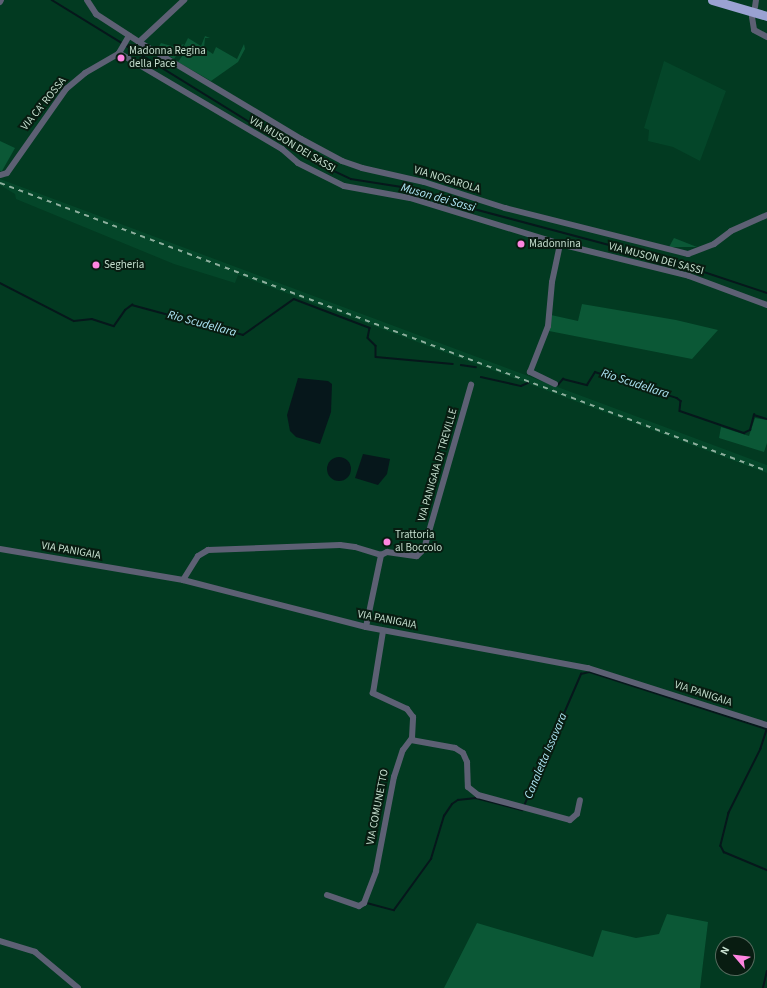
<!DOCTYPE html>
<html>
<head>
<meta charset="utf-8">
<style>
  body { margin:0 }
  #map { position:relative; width:767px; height:988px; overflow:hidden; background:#023a21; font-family:"Source Sans 3",sans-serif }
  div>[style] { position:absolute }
  .built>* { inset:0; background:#044629 }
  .green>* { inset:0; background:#0b5836 }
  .water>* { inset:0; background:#06171b }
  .round { border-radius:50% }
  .stream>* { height:1.5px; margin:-0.75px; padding:0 0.75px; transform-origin:0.75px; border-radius:0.75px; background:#06171b }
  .minor>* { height:6px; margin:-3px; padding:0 3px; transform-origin:3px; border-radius:3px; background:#5d6074 }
  .highway>* { height:9px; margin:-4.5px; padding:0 4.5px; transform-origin:4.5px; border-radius:4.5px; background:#9aa2d2 }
  .rail>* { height:1.5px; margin-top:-0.75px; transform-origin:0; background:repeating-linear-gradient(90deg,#8cae9c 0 5px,transparent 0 10px) }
  .dots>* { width:11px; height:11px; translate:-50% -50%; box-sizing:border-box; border:2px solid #081c11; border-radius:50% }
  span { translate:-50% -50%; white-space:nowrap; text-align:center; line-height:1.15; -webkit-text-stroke:4px #081c11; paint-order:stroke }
  .poi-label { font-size:11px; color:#c5dece }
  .left { translate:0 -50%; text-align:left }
  .street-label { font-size:11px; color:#c5dece }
  .water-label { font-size:12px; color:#b1e9f9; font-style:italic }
  .north { position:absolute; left:715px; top:936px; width:40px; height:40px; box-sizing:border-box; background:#081c11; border:1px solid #546a5d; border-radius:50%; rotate:298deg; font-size:11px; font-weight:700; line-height:16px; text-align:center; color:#c5dece }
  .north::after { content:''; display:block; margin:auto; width:14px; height:18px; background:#fe85e0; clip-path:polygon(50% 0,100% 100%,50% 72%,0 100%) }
</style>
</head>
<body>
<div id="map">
  <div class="built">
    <div style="clip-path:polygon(664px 61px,726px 91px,700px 161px,673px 147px,648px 141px,649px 130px,644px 128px)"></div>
    <div style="clip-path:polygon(0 179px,767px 465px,767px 473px,238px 275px,235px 283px,174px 264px,16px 199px,15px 194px,0 185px)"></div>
  </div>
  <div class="green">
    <div style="clip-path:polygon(205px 36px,210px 38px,205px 38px,204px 48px,213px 54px,216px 47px,237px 59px,244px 44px,245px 49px,238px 62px,211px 81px,178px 62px,185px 52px,182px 50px,188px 38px,201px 46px)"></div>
    <div style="clip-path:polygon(161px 43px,175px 47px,184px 44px,174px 59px,158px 48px)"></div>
    <div style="clip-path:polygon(0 141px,15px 148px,2px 171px,0 171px)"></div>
    <div style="clip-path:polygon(674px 238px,697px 247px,669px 247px)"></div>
    <div style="clip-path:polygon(582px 304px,676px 320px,718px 330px,692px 359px,549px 331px,551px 315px,578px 321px)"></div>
    <div style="clip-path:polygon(755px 418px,767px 420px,767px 443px,764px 452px,719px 438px,721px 427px,749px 436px)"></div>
    <div style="clip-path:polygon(667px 914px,708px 922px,700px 988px,444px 988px,477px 923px,593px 957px,602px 930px,636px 938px,659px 934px)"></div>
  </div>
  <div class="water">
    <div style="clip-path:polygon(298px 378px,328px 381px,332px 384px,331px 412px,320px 444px,296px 437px,290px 431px,287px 415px)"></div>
    <div style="clip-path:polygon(363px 454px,390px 459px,387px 474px,378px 485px,355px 478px)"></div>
    <div class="round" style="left:327px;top:457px;width:24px;height:24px"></div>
  </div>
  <div class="stream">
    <div style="left:52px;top:0;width:82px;rotate:31.6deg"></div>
    <div style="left:125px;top:45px;width:221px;rotate:31.7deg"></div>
    <div style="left:313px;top:161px;width:42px;rotate:25.3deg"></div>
    <div style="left:351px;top:179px;width:64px;rotate:9deg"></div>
    <div style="left:414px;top:189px;width:48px;rotate:19.6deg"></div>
    <div style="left:459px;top:205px;width:226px;rotate:14.9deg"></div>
    <div style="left:677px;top:263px;width:95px;rotate:18.4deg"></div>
    <div style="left:0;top:283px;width:83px;rotate:27.2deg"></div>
    <div style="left:74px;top:321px;width:18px;rotate:-6deg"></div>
    <div style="left:92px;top:319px;width:23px;rotate:18deg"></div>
    <div style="left:114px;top:326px;width:19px;rotate:-55deg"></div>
    <div style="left:125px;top:310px;width:9px;rotate:-36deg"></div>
    <div style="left:132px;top:305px;width:115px;rotate:15.1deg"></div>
    <div style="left:243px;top:335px;width:62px;rotate:-35.2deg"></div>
    <div style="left:294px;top:299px;width:81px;rotate:20.9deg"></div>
    <div style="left:370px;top:328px;width:10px;rotate:101deg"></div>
    <div style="left:368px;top:338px;width:11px;rotate:45deg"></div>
    <div style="left:376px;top:346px;width:11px;rotate:90deg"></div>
    <div style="left:376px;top:357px;width:77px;rotate:5.2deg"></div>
    <div style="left:461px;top:365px;width:15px;rotate:8deg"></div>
    <div style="left:481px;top:377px;width:41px;rotate:12.7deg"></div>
    <div style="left:521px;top:386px;width:8px;rotate:-23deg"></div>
    <div style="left:558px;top:385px;width:8px;rotate:-50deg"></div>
    <div style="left:563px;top:379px;width:25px;rotate:14deg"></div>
    <div style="left:587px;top:385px;width:15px;rotate:-58deg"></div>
    <div style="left:595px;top:372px;width:86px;rotate:17.6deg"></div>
    <div style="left:677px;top:398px;width:5px;rotate:37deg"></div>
    <div style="left:681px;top:401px;width:10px;rotate:96deg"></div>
    <div style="left:680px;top:411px;width:68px;rotate:19deg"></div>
    <div style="left:744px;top:433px;width:7px;rotate:-27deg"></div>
    <div style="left:750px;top:430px;width:16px;rotate:-75deg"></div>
    <div style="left:754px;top:415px;width:14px;rotate:17deg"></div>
    <div style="left:767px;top:730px;width:20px;rotate:108deg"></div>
    <div style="left:761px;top:749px;width:72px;rotate:116.6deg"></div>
    <div style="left:729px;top:813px;width:34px;rotate:104deg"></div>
    <div style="left:721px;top:846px;width:7px;rotate:63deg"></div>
    <div style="left:724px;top:852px;width:47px;rotate:22.7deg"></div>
    <div style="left:524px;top:806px;width:144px;rotate:-66.6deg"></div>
    <div style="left:581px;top:674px;width:9px;rotate:-13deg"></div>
    <div style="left:590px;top:672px;width:186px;rotate:17.9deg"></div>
    <div style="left:367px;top:903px;width:28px;rotate:15deg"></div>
    <div style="left:394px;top:910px;width:63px;rotate:-54deg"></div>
    <div style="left:431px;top:859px;width:45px;rotate:-73.2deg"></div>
    <div style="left:444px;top:816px;width:14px;rotate:-56deg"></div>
    <div style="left:452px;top:804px;width:7px;rotate:-34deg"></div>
    <div style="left:458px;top:800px;width:18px;rotate:-6deg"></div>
    <div style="left:476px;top:798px;width:48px;rotate:14.6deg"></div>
    <div style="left:763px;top:988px;width:17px;rotate:-77deg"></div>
  </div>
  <div class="minor">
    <div style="left:87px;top:0;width:17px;rotate:57deg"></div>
    <div style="left:96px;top:14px;width:51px;rotate:33.1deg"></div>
    <div style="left:139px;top:42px;width:189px;rotate:30.9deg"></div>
    <div style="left:301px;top:139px;width:47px;rotate:28.2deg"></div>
    <div style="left:342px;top:161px;width:21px;rotate:19deg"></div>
    <div style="left:362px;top:168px;width:64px;rotate:12.7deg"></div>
    <div style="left:424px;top:182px;width:85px;rotate:17.8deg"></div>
    <div style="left:505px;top:208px;width:189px;rotate:14.1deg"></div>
    <div style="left:688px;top:254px;width:28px;rotate:-21deg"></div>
    <div style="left:714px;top:244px;width:21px;rotate:-37deg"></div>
    <div style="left:731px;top:231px;width:39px;rotate:-24deg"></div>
    <div style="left:0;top:2px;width:2px;rotate:-63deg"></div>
    <div style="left:755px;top:7px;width:7px;rotate:-82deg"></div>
    <div style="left:752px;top:17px;width:13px;rotate:81deg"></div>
    <div style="left:754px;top:30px;width:15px;rotate:28deg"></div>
    <div style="left:139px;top:42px;width:62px;rotate:-43deg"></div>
    <div style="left:119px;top:53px;width:189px;rotate:30.5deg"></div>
    <div style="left:282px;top:149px;width:21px;rotate:41deg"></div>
    <div style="left:298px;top:163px;width:51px;rotate:26.6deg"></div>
    <div style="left:344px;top:186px;width:67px;rotate:10.3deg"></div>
    <div style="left:410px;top:198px;width:157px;rotate:17deg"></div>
    <div style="left:560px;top:244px;width:133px;rotate:13.9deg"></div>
    <div style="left:689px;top:276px;width:83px;rotate:20.4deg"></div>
    <div style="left:0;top:175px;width:7px;rotate:-16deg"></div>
    <div style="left:7px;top:173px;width:103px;rotate:-54.9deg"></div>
    <div style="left:66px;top:89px;width:25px;rotate:-40deg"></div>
    <div style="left:85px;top:73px;width:39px;rotate:-30deg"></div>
    <div style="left:119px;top:53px;width:20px;rotate:-60deg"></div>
    <div style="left:555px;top:384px;width:28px;rotate:-154deg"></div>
    <div style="left:530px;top:372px;width:49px;rotate:-68.6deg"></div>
    <div style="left:548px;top:326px;width:44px;rotate:-84.8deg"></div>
    <div style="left:552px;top:282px;width:39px;rotate:-78deg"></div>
    <div style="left:0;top:549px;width:186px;rotate:9.6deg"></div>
    <div style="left:183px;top:580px;width:189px;rotate:14.4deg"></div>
    <div style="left:366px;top:627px;width:226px;rotate:10.5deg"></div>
    <div style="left:588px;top:668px;width:188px;rotate:17.7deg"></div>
    <div style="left:183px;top:580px;width:28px;rotate:-58deg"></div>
    <div style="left:198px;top:556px;width:12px;rotate:-31deg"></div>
    <div style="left:208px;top:550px;width:132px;rotate:-2.2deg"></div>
    <div style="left:340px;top:545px;width:15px;rotate:8deg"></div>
    <div style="left:355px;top:547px;width:27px;rotate:17deg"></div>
    <div style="left:366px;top:627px;width:74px;rotate:-78.2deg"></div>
    <div style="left:381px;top:555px;width:7px;rotate:-27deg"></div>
    <div style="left:387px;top:552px;width:30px;rotate:8deg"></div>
    <div style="left:417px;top:556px;width:10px;rotate:-45deg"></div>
    <div style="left:424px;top:549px;width:171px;rotate:-74deg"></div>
    <div style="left:411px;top:740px;width:45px;rotate:10.3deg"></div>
    <div style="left:455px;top:748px;width:9px;rotate:32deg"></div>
    <div style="left:463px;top:753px;width:10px;rotate:66deg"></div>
    <div style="left:467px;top:762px;width:25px;rotate:88deg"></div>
    <div style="left:468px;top:787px;width:13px;rotate:39deg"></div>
    <div style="left:478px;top:795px;width:95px;rotate:15.2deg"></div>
    <div style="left:570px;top:820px;width:9px;rotate:-41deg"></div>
    <div style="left:577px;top:814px;width:14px;rotate:-78deg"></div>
    <div style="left:327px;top:895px;width:34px;rotate:19deg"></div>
    <div style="left:359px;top:906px;width:6px;rotate:-31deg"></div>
    <div style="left:364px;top:903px;width:34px;rotate:-69deg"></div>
    <div style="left:376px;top:871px;width:96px;rotate:-79.2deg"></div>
    <div style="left:394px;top:777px;width:28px;rotate:-72deg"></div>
    <div style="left:403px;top:750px;width:15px;rotate:-53deg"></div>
    <div style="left:412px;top:738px;width:21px;rotate:-87deg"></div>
    <div style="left:413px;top:717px;width:10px;rotate:-127deg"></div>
    <div style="left:407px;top:709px;width:38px;rotate:-155deg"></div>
    <div style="left:373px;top:693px;width:63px;rotate:-80.8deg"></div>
    <div style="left:0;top:941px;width:37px;rotate:17deg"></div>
    <div style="left:35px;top:952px;width:56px;rotate:39.9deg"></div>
  </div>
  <div class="highway">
    <div style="left:712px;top:0;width:57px;rotate:16.2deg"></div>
  </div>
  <div class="rail">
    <div style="left:0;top:183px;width:819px;rotate:20.58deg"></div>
  </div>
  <div class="dots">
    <div style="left:121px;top:58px;background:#fe85e0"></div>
    <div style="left:521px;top:244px;background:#fe85e0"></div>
    <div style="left:96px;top:265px;background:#fe85e0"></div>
    <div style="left:387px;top:542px;background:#fe85e0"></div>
  </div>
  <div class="poi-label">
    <span class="left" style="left:129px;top:58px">Madonna Regina<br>della Pace</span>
    <span class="left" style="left:529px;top:244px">Madonnina</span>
    <span class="left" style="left:104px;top:265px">Segheria</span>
    <span class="left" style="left:395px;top:542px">Trattoria<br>al Boccolo</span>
  </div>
  <div class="street-label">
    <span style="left:44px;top:104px;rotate:-51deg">VIA CA' ROSSA</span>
    <span style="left:292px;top:145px;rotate:31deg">VIA MUSON DEI SASSI</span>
    <span style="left:447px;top:180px;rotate:17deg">VIA NOGAROLA</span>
    <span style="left:656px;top:259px;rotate:15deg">VIA MUSON DEI SASSI</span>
    <span style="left:438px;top:465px;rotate:-74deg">VIA PANIGAIA DI TREVILLE</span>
    <span style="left:71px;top:551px;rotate:10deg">VIA PANIGAIA</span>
    <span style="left:387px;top:620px;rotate:11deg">VIA PANIGAIA</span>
    <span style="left:703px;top:694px;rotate:18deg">VIA PANIGAIA</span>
    <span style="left:378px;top:807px;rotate:-79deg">VIA COMUNETTO</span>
  </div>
  <div class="water-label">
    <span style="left:438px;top:198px;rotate:16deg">Muson dei Sassi</span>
    <span style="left:202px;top:324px;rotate:15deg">Rio Scudellara</span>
    <span style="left:635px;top:384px;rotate:18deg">Rio Scudellara</span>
    <span style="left:546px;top:756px;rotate:-67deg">Canaletta Issavara</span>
  </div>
  <div class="north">N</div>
</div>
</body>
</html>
